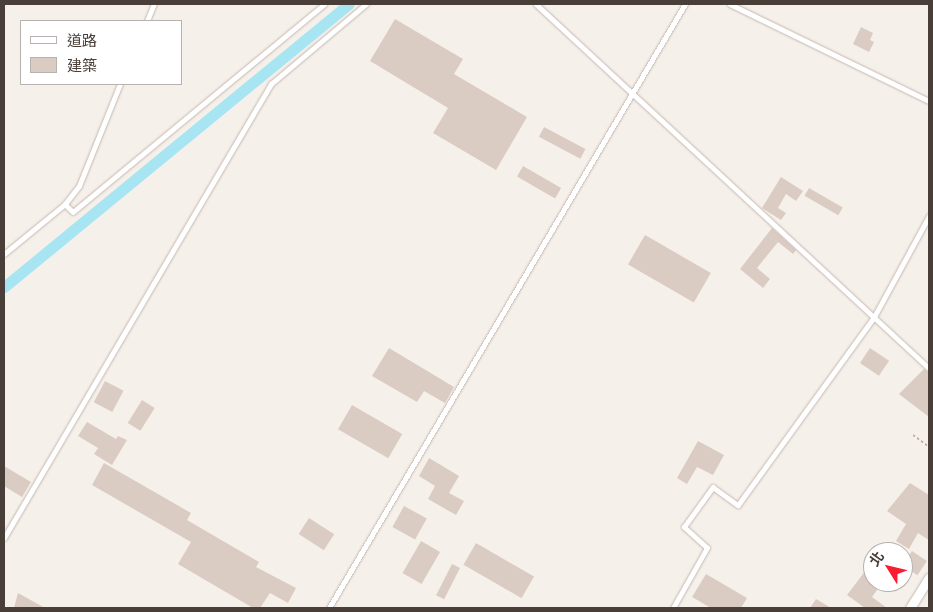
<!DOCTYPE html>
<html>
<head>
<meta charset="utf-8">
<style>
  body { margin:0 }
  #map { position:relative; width:933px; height:612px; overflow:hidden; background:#f6f0eb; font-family:Ubuntu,"Noto Sans TC",sans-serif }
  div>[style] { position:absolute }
  .canal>* { height:11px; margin:-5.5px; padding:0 5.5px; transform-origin:5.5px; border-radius:5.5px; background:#a8e5f2 }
  .building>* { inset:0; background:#dbccc3; transform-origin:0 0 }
  .path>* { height:2px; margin-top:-1px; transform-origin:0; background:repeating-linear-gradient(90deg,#c3ae9e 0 2.5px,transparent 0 5px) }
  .roads { filter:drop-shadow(0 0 1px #c5b8b0) drop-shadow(0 0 1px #c5b8b0) }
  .service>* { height:4.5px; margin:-2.25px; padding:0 2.25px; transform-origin:2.25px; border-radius:2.25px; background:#fff }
  .minor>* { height:9px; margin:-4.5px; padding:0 4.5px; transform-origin:4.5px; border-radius:4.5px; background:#fff }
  span { translate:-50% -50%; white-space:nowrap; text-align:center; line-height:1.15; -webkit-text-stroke:4.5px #fff; paint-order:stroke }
  .frame { position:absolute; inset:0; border:5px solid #4a3f38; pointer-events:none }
  .legend { position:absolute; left:20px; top:20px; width:162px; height:65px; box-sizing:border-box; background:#fff; border:1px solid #b7b2af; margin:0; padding:6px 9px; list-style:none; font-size:15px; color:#4a3f38 }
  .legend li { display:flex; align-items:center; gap:10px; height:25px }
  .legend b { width:25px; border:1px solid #b7b2af }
  .north { position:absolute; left:863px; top:542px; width:50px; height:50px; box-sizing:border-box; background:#fff; border:1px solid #b7b2af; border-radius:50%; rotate:306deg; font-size:14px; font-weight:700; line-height:20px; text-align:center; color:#4a3f38 }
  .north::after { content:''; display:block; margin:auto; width:18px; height:22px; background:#fc1c2f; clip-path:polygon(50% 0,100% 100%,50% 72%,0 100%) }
</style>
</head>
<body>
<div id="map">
  <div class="canal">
    <div style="left:4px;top:287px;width:446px;rotate:-39.4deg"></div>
  </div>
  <div class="building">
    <div style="clip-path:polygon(395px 19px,463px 59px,454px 74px,527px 117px,496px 170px,433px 133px,448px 108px,370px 61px)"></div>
    <div style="clip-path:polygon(861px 27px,873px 33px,870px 40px,874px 42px,869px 52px,853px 44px)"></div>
    <div style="left:544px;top:127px;width:47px;height:11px;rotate:28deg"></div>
    <div style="left:523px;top:166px;width:44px;height:12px;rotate:30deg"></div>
    <div style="clip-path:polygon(781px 177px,803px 191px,796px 201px,786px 194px,778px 208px,786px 213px,781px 220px,762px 208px)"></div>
    <div style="left:809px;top:188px;width:39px;height:9px;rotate:30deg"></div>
    <div style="clip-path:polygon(772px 228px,796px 250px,793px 254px,778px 242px,757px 268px,770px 279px,763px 288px,740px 269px)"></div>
    <div style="left:645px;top:235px;width:76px;height:34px;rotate:30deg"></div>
    <div style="clip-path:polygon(389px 348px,454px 387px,445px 403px,424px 391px,417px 402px,372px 376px)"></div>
    <div style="left:870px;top:348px;width:23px;height:18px;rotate:34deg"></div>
    <div style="clip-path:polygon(924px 369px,929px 373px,929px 417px,899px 394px)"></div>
    <div style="left:105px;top:381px;width:21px;height:24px;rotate:28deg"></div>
    <div style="left:142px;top:400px;width:15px;height:27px;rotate:32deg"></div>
    <div style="left:352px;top:405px;width:58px;height:28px;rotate:30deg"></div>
    <div style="clip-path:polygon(87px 422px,116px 439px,118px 436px,127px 440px,112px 465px,94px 454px,98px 448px,78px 436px)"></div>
    <div style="clip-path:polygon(698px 441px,724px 455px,713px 475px,697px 467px,687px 484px,677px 478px)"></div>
    <div style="clip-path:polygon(429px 458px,459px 476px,449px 493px,464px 501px,456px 515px,428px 499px,435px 486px,419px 476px)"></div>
    <div style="clip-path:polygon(104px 463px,191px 513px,187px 520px,259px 562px,256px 567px,296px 588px,288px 603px,270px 593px,260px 608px,253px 608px,178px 564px,191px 542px,92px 485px)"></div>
    <div style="clip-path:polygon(4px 466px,31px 482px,22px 497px,4px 486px)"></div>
    <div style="clip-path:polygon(910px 483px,929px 495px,929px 540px,918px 533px,909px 549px,896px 541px,906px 524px,887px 511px)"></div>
    <div style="left:404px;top:506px;width:26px;height:24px;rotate:29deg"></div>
    <div style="left:309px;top:518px;width:30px;height:19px;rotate:33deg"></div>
    <div style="left:421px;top:541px;width:22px;height:37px;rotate:30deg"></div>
    <div style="left:476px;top:543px;width:67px;height:25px;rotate:30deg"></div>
    <div style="left:912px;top:551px;width:18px;height:17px;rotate:34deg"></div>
    <div style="clip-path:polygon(873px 555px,873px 582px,883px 582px,872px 597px,887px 608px,865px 608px,847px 595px,866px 570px,863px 568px)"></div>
    <div style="left:452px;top:564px;width:9px;height:35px;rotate:27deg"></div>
    <div style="clip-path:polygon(706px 574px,747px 598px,741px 608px,711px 608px,692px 597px)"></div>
    <div style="clip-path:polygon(18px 593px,45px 608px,14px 608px)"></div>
    <div style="clip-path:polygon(816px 599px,831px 608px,810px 608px)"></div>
  </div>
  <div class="path">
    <div style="left:913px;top:435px;width:20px;rotate:37deg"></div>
  </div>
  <div class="roads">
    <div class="service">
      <div style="left:536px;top:4px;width:536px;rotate:42.81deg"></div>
      <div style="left:730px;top:4px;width:221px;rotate:26deg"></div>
      <div style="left:147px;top:21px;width:18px;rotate:-68deg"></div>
      <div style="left:65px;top:204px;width:23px;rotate:-52deg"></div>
      <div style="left:79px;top:186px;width:110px;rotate:-68.1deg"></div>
      <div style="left:4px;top:254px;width:79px;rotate:-39.3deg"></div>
      <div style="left:65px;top:204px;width:11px;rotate:45deg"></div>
      <div style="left:73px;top:212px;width:326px;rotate:-39.6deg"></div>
      <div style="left:4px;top:538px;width:527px;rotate:-59.54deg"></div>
      <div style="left:271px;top:84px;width:124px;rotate:-40.1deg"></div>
      <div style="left:329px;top:608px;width:701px;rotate:-59.48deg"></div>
      <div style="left:673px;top:608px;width:69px;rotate:-60.5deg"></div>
      <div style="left:707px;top:548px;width:31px;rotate:-138deg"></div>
      <div style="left:684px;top:527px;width:49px;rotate:-54.1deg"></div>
      <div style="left:713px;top:487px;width:31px;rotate:36deg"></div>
      <div style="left:738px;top:505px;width:232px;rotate:-54.1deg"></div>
      <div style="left:874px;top:317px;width:115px;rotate:-61.4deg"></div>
    </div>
    <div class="minor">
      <div style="left:910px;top:608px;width:36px;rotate:-58deg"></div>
    </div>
  </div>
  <div class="frame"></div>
  <ul class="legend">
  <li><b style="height:6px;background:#fff"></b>道路</li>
  <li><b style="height:14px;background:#dbccc3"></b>建築</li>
  </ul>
  <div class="north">北</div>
</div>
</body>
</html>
